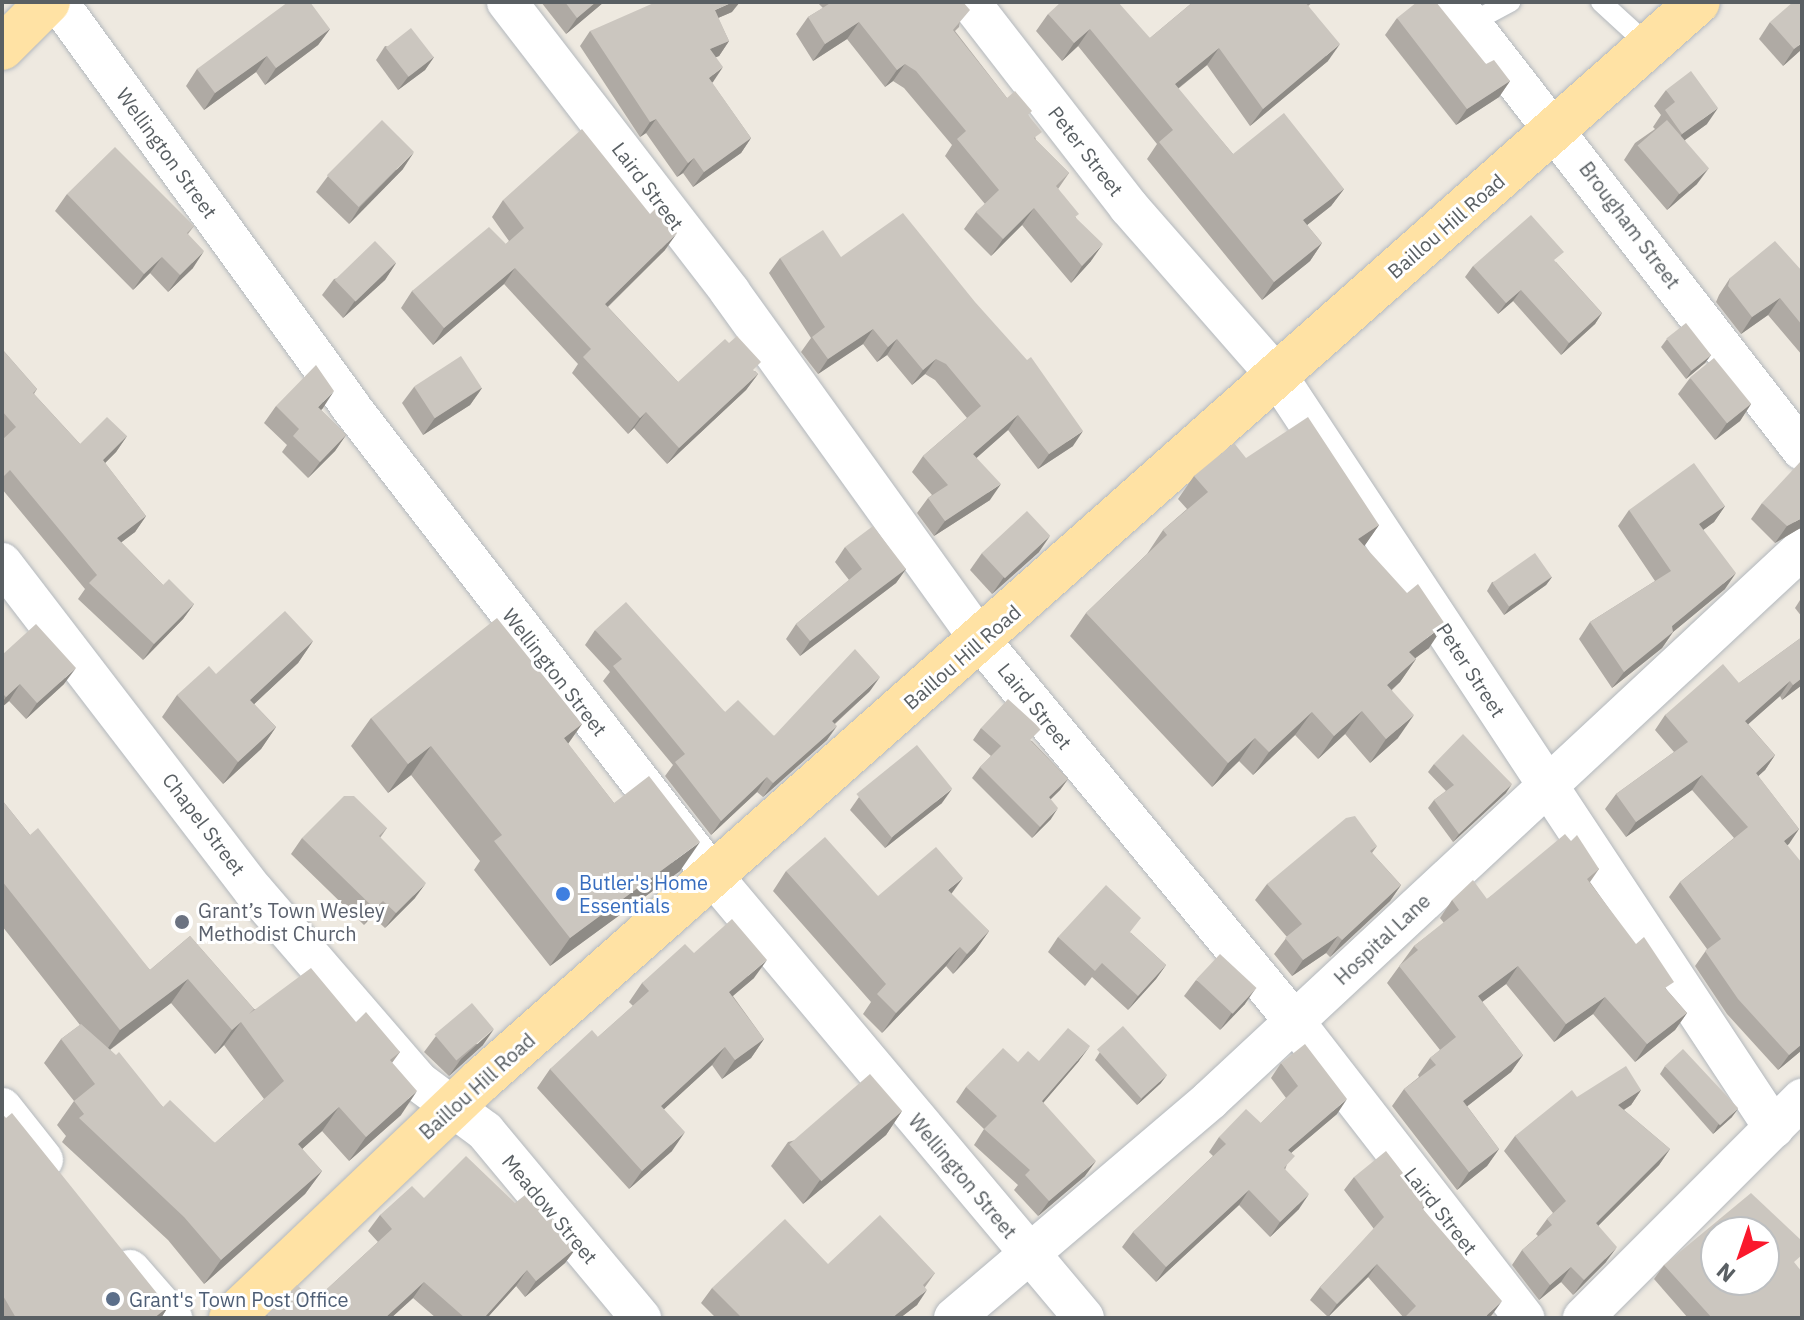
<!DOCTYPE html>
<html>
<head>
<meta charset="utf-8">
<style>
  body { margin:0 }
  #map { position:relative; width:1804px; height:1320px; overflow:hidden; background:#eee9e0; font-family:"IBM Plex Sans",sans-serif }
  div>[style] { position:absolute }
  .roads { filter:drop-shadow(0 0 2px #b3b8bd) drop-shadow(0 0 2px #b3b8bd) }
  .service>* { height:20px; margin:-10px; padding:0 10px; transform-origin:10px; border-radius:10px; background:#fff }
  .minor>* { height:40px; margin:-20px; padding:0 20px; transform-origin:20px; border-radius:20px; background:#fff }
  .primary>* { height:44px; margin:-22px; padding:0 22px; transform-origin:22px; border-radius:22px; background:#ffe2a4 }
  .wall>* { inset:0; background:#afaaa4 }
  .shaded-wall>* { inset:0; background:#8e8b86 }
  .building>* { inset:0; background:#cbc6bf; transform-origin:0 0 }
  .dots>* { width:22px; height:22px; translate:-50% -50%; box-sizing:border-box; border:4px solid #fff; border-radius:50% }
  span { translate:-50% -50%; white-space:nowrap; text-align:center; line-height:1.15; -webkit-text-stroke:6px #fff; paint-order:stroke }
  .street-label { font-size:20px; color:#595f63 }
  .shop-label { font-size:20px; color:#366cbe }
  .left { translate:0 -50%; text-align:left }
  .worship-label { font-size:20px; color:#5b616d }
  .service-label { font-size:20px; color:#4e5e75 }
  .frame { position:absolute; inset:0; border:4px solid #595f63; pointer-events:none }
  .north { position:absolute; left:1700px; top:1216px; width:80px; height:80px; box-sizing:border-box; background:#fff; border:2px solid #bdbfc1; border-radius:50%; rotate:220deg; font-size:22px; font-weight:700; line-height:32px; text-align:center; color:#595f63 }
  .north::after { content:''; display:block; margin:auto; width:28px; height:36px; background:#fa192c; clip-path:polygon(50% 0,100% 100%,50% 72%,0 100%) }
</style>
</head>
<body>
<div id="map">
  <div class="roads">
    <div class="service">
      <div style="left:1601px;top:2px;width:65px;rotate:42.5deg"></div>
      <div style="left:1469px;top:24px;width:47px;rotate:-28.2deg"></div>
    </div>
    <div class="minor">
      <div style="left:58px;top:2px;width:498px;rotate:54.1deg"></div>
      <div style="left:350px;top:406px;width:594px;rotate:52.32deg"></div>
      <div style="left:713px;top:876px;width:577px;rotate:49.99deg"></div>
      <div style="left:507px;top:2px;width:366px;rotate:52.4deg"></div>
      <div style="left:730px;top:292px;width:430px;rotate:54.3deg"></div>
      <div style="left:981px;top:641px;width:492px;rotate:50.5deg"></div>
      <div style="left:1294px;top:1021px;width:376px;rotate:52.2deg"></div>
      <div style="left:970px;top:2px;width:259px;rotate:52.2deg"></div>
      <div style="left:1129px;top:207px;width:226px;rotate:48.8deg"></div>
      <div style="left:1278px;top:377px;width:900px;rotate:56.56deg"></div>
      <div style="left:1454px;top:2px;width:567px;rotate:52.16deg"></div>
      <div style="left:2px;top:563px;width:414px;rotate:52.5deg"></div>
      <div style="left:254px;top:891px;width:252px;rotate:49.2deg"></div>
      <div style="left:419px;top:1082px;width:82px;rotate:36.6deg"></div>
      <div style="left:485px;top:1131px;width:244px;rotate:50.2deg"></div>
      <div style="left:2px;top:1108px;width:66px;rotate:51.7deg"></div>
      <div style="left:130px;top:1270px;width:64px;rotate:48.8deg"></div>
      <div style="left:954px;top:1318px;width:336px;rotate:-40.4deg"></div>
      <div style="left:1210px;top:1100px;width:809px;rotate:-42.95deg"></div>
      <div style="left:1583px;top:1318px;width:310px;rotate:-45deg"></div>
    </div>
    <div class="primary">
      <div style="left:2px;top:48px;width:65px;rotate:-45deg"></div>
      <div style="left:231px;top:1318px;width:344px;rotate:-43.6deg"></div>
      <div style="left:480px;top:1081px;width:1627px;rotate:-41.54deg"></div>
    </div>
  </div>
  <div class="wall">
    <div style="clip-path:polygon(541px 2px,604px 2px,566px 34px)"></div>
    <div style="clip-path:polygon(817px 2px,963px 2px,959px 27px,955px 31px,1007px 98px,1029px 116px,1036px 140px,1069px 173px,1058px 189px,1076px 218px,1091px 261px,1071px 283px,1022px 225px,991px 256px,964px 229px,976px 212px,985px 204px,945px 156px,952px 145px,904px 88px,893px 81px,885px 87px,847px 39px,813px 61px,796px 34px,808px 17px,823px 8px)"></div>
    <div style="clip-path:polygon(1193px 2px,1313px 2px,1308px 6px,1328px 61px,1250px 126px,1207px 65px,1178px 89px,1233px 154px,1344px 189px,1331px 206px,1307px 225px,1322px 243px,1310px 261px,1262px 300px,1147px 159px,1157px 144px,1078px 46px,1062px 61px,1036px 31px,1048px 14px,1150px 38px)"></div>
    <div style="clip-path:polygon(732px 12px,718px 18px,729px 41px,719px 56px,716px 57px,712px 83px,751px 138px,741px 153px,693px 187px,683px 173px,677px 177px,646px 133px,640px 137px,580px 46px,590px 31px)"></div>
    <div style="clip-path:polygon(1397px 18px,1486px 64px,1510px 81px,1499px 97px,1456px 125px,1385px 35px)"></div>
    <div style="clip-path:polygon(1770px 22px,1802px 49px,1783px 66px,1759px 39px)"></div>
    <div style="clip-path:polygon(330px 29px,318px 45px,265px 85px,256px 72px,204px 110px,186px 86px,197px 69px)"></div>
    <div style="clip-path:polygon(385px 46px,434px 57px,425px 70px,398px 90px,376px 60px)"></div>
    <div style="clip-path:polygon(1666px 90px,1707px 124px,1685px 140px,1697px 184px,1667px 210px,1624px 160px,1635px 143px,1655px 129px,1653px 127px,1661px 115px,1654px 106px)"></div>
    <div style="clip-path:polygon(403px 169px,349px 224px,316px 192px,328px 176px)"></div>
    <div style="clip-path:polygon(67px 194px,194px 226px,188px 234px,193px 268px,168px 292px,150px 273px,133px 290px,55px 211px)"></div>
    <div style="clip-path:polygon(503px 200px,665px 250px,608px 307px,678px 382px,755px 371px,758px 374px,746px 390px,667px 464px,634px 428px,628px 434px,572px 373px,578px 364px,504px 284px,433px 345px,401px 308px,412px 291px,506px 244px,509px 241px,492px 217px)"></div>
    <div style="clip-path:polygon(841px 257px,1073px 446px,1038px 469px,1008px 430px,976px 458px,990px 500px,934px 536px,917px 513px,928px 498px,932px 495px,912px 472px,923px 456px,967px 418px,935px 380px,925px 374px,912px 385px,887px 355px,877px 362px,863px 344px,818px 374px,801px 352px,811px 338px,769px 273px,780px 258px)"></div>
    <div style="clip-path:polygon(1556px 262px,1602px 313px,1595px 324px,1561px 355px,1513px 301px,1498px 314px,1465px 277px,1473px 266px)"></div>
    <div style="clip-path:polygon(396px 263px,385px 280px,343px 318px,322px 295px,334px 279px)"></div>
    <div style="clip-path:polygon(1802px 271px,1802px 355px,1768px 315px,1741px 334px,1716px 302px,1719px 295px,1730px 278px)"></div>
    <div style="clip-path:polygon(1667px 339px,1711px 355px,1705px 363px,1686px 379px,1661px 347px)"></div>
    <div style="clip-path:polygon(2px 349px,37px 389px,34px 394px,80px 444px,127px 436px,116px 452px,105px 463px,146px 516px,135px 532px,121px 542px,163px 585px,194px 604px,183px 619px,143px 660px,78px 599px,85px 589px,2px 489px)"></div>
    <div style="clip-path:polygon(1690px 378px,1751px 404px,1740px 421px,1715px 440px,1678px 394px)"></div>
    <div style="clip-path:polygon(414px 387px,482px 388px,470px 405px,423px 435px,402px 403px)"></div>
    <div style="clip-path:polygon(276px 406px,323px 408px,321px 410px,346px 435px,335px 451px,308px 478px,282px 452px,287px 445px,264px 423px)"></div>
    <div style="clip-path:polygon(1246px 458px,1379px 525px,1364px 546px,1429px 648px,1415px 658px,1416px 659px,1400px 682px,1392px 690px,1398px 738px,1370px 763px,1345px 734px,1318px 759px,1295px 735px,1253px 775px,1239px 761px,1212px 787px,1070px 636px,1086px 613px,1147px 554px,1163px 530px,1187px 509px,1178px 499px,1194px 476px)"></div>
    <div style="clip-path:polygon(1762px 503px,1802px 527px,1775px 543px,1751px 519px)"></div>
    <div style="clip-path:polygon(1725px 506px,1714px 522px,1703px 530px,1725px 589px,1673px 632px,1662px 648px,1612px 688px,1579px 639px,1590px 622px,1655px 581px,1618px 526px,1629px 510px)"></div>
    <div style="clip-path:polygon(845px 547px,906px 569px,896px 583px,800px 656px,786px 639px,796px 624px,849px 580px,835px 562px)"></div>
    <div style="clip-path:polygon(1039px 552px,992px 594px,970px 570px,982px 553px)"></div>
    <div style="clip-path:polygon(1552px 577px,1546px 585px,1504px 615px,1487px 591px,1492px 582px)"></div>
    <div style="clip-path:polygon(1802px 597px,1802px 617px,1795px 608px)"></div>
    <div style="clip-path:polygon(595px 630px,725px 712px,774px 736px,870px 691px,835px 724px,827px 740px,763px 797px,757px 792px,711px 835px,665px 776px,673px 765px,603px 681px,610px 672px,585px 645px)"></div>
    <div style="clip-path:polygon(1802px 637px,1802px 685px,1782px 700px,1780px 696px,1748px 724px,1775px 755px,1765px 770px,1758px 776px,1799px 829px,1787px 845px,1802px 1050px,1778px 1070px,1727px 1014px,1695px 966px,1707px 949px,1669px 897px,1680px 882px,1734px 838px,1692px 790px,1626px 837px,1605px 809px,1616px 794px,1674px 752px,1655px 730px,1665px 715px,1739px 683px)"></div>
    <div style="clip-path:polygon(313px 641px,298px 663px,254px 704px,276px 727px,261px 749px,223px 784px,162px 717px,177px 695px)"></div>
    <div style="clip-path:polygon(2px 655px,64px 684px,26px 719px,9px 701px,2px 707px)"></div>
    <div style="clip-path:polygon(371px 718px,582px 724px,568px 744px,614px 803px,680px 871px,550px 966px,474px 870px,480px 861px,411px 775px,388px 793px,351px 746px)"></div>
    <div style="clip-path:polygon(981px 728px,1032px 741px,1068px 779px,1060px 790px,1050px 799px,1051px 819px,1032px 838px,972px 778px,980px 767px,991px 756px,973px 740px)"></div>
    <div style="clip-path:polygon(1434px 764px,1506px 793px,1453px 842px,1428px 808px,1434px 800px,1446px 791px,1428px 772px)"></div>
    <div style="clip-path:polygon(859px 797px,942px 803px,885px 848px,850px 810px)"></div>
    <div style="clip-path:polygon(evenodd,2px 800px,30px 835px,150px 970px,190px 936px,254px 1009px,356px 1022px,400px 1052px,392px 1063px,401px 1115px,349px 1161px,322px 1131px,302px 1149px,322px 1171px,305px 1194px,204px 1284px,168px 1240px,62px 1142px,66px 1136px,57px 1125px,74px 1101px,44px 1063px,61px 1039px,80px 1025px,2px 926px,2px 800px,171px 1003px,215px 1054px,224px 1045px,264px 1099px,215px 1143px,163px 1107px,110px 1050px,171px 1003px)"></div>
    <div style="clip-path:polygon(387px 828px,380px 838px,415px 898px,385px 928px,372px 916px,364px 925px,291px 854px,302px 838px)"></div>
    <div style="clip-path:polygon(1571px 841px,1599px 869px,1590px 882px,1667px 990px,1687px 1013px,1675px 1030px,1635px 1062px,1593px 1014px,1554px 1042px,1506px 984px,1482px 1002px,1523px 1055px,1511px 1072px,1467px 1106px,1499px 1149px,1487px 1166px,1457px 1190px,1392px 1106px,1404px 1089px,1419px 1077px,1418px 1075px,1430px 1058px,1440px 1050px,1387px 983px,1414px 946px,1444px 923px,1440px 918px,1452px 900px,1487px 899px)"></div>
    <div style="clip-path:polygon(1377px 846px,1372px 853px,1401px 885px,1390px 901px,1330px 957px,1326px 953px,1292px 976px,1274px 954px,1287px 937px,1255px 900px,1267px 884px)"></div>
    <div style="clip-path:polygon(786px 871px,878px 896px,951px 894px,989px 931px,975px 951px,953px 974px,946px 966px,882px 1033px,863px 1014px,871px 1002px,773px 891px)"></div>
    <div style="clip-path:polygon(1131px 933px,1166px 965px,1156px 979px,1128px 1010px,1092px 977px,1085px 986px,1048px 952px,1058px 937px)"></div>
    <div style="clip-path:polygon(694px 953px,754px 978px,733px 996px,764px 1039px,751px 1058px,722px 1079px,712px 1065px,664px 1109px,672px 1151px,629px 1189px,537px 1088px,550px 1069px,598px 1037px,633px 1006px,629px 1002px,642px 983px)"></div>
    <div style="clip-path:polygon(1196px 980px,1245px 1004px,1220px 1030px,1184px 996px)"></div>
    <div style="clip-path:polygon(436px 1036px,483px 1045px,449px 1076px,424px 1052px)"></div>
    <div style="clip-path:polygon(1100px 1052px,1161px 1083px,1137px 1105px,1095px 1060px)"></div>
    <div style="clip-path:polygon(1079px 1061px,1043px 1103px,1085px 1176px,1038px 1216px,1014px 1190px,1018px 1185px,974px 1145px,984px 1129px,956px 1102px,966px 1087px,1018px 1062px)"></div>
    <div style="clip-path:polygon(1281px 1063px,1337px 1114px,1291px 1153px,1285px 1170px,1299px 1209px,1270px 1237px,1239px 1205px,1156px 1282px,1122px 1247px,1133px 1232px,1213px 1156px,1209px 1152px,1219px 1137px,1261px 1123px,1286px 1098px,1271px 1078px)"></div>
    <div style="clip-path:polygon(1665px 1066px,1732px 1117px,1713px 1134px,1660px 1074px)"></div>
    <div style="clip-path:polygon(1641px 1090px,1631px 1105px,1624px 1110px,1670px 1149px,1659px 1165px,1598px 1226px,1606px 1262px,1573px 1295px,1561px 1282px,1539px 1300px,1512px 1265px,1522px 1250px,1538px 1236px,1536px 1234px,1547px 1219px,1553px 1213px,1504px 1151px,1515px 1136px,1577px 1097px)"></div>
    <div style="clip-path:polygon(902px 1111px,886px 1135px,803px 1204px,771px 1166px,788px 1142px)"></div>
    <div style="clip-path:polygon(2px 1114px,168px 1307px,161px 1318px,2px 1318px)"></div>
    <div style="clip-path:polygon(1354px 1177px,1427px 1204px,1423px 1209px,1492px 1315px,1404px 1318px,1368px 1277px,1328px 1317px,1310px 1300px,1320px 1287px,1374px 1229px,1344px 1190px)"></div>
    <div style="clip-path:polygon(424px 1198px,515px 1203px,577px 1247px,565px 1263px,525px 1297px,516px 1286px,487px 1318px,436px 1318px,413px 1298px,391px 1318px,264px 1318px,267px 1315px,314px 1301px,378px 1242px,368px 1231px,380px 1215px)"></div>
    <div style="clip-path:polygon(828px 1264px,935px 1273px,925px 1287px,917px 1305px,900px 1318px,716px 1318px,701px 1303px,712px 1288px)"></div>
    <div style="clip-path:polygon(1664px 1265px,1796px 1265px,1802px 1318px,1688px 1318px,1654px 1279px)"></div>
  </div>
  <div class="shaded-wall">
    <div style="clip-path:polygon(596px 2px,604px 2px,566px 34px,577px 18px)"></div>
    <div style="clip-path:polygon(733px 2px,740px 2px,732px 12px,704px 24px,715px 10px)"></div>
    <div style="clip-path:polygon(859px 22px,847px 39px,813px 61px,825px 44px)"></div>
    <div style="clip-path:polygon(330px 29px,318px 45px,265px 85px,276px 68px)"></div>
    <div style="clip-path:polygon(1090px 29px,1078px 46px,1062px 61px,1074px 43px)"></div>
    <div style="clip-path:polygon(729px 41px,719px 56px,700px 64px,710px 49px)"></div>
    <div style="clip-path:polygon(1802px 43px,1802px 49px,1783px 66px,1794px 49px)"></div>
    <div style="clip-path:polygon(1340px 44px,1328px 61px,1250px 126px,1263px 109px)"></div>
    <div style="clip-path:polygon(1219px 48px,1207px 65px,1162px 101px,1175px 84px)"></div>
    <div style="clip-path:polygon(267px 56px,256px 72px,204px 110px,215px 93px)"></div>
    <div style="clip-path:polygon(434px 57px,425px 70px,398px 90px,408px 77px)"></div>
    <div style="clip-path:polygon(905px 64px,893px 81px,885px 87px,897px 70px)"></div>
    <div style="clip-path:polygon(723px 67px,713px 82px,699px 93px,709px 78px)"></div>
    <div style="clip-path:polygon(1510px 81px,1499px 97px,1456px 125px,1467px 109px)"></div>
    <div style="clip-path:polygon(1718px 108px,1707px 124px,1671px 150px,1682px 134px)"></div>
    <div style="clip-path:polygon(656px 119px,646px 133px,640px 137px,650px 122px)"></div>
    <div style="clip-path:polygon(751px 138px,741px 153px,693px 187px,704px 172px)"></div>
    <div style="clip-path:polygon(414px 152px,403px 169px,349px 224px,360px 207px)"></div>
    <div style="clip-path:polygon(694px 158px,683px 173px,677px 177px,688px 163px)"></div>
    <div style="clip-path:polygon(1709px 168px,1697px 184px,1667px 210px,1679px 194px)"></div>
    <div style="clip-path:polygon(1344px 189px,1331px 206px,1291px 238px,1303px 220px)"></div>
    <div style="clip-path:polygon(1034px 208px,1022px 225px,991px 256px,1003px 239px)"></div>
    <div style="clip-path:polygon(677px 233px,665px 250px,594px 320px,605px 304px)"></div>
    <div style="clip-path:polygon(1322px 243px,1310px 261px,1262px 300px,1274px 282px)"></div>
    <div style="clip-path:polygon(1103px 244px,1091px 261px,1071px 283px,1082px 266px)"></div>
    <div style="clip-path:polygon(204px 251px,193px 268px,168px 292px,180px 275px)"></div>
    <div style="clip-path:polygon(162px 257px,150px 273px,133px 290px,144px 274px)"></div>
    <div style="clip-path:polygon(396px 263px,385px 280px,343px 318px,354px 302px)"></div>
    <div style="clip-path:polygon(515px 268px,504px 284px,433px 345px,444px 328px)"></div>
    <div style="clip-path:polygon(1521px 290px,1513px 301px,1498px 314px,1506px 303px)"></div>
    <div style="clip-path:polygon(1780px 298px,1768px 315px,1741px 334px,1752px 317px)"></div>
    <div style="clip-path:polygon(1602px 313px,1595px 324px,1561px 355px,1569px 343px)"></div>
    <div style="clip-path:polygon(873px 329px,863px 344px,818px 374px,828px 359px)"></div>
    <div style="clip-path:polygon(897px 339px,887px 355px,877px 362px,888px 347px)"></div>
    <div style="clip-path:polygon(1711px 355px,1705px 363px,1686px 379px,1692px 370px)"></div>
    <div style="clip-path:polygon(936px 359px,925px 374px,912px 385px,923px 370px)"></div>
    <div style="clip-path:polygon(758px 374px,746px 390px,667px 464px,679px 448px)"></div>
    <div style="clip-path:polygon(482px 388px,470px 405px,423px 435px,435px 418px)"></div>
    <div style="clip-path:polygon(334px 391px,323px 408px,307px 424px,318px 407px)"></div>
    <div style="clip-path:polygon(1751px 404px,1740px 421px,1715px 440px,1727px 423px)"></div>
    <div style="clip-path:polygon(646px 412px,634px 428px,628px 434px,640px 418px)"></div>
    <div style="clip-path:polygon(1018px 415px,1008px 430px,963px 470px,973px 454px)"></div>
    <div style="clip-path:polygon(1083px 431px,1073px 446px,1038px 469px,1049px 454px)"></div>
    <div style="clip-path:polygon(346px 435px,335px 451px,308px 478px,320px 462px)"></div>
    <div style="clip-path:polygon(127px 436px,116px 452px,92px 476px,103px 460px)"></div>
    <div style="clip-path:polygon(1001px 484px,990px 500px,934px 536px,945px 521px)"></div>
    <div style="clip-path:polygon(1725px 506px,1714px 522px,1688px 541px,1699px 524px)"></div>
    <div style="clip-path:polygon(146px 516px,135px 532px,106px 554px,117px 538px)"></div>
    <div style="clip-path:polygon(1802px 518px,1802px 527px,1775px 543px,1787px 526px)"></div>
    <div style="clip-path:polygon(1379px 525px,1363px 548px,1358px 539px)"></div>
    <div style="clip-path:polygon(1050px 536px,1039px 552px,992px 594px,1004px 577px)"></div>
    <div style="clip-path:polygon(906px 569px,896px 583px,800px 656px,810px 641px)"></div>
    <div style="clip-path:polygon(1736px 573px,1725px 589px,1673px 632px,1662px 648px,1612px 688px,1624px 672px,1672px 626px)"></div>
    <div style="clip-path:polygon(1552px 577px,1546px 585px,1504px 615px,1510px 606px)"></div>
    <div style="clip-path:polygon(194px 604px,183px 619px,143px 660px,154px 644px)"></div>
    <div style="clip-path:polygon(1445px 624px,1429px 648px,1393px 675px,1409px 652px)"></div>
    <div style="clip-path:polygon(313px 641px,298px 663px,235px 722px,250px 700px)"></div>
    <div style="clip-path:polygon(1416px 659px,1400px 682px,1371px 708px,1387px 685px)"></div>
    <div style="clip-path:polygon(76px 668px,64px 684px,26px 719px,37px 703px)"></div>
    <div style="clip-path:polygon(880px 677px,870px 691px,822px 735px,832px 721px)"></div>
    <div style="clip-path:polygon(1802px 678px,1802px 685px,1782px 700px,1793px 685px)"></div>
    <div style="clip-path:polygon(1790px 681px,1780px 696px,1735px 736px,1745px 721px)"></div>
    <div style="clip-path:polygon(20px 684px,9px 701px,2px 707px,2px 703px,6px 697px)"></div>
    <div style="clip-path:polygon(1362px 711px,1345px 734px,1318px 759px,1334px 736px)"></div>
    <div style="clip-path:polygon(1312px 712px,1295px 735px,1253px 775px,1269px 752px)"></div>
    <div style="clip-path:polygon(1414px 715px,1398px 738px,1370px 763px,1386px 739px)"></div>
    <div style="clip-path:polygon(582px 724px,562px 752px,564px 738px)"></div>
    <div style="clip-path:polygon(837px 726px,827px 740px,763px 797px,773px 783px)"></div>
    <div style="clip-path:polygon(276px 727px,261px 749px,223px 784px,238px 762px)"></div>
    <div style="clip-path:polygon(1255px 738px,1239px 761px,1212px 787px,1228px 763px)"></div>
    <div style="clip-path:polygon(431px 746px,411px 775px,388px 793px,408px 764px)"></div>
    <div style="clip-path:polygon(1775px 755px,1765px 770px,1745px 788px,1756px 773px)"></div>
    <div style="clip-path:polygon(1702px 775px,1692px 790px,1626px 837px,1636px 822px)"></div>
    <div style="clip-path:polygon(767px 777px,757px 792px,711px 835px,721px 821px)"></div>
    <div style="clip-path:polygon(1068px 779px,1060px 790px,1041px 809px,1049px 797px)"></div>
    <div style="clip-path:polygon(1512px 784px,1506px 793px,1453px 842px,1459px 834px)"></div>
    <div style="clip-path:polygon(952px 789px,942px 803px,885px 848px,894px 835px)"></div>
    <div style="clip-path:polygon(1058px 808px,1051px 819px,1032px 838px,1040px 827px)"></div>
    <div style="clip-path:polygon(1799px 829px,1789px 844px,1773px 856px,1784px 841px)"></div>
    <div style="clip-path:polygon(700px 842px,680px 871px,550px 966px,570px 938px)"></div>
    <div style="clip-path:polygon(963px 878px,949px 897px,948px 890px)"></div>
    <div style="clip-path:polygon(426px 883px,415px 898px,385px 928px,396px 913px)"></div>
    <div style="clip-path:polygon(1401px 885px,1390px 901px,1330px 957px,1342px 940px)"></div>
    <div style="clip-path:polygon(383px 901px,372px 916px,364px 925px,375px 909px)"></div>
    <div style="clip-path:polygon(989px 931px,975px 951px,953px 974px,967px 954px)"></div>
    <div style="clip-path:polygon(1338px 936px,1326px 953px,1292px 976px,1303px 960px)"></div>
    <div style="clip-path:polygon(960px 947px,946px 966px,882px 1033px,896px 1013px)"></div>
    <div style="clip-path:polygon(767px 960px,754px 978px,716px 1010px,729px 992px)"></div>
    <div style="clip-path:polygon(1166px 965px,1156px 979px,1128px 1010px,1138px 996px)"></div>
    <div style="clip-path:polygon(1518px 966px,1506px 984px,1466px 1014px,1478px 996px)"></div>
    <div style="clip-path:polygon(188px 979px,171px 1003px,104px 1054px,120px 1030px)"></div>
    <div style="clip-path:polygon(1256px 988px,1245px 1004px,1220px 1030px,1231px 1014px)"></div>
    <div style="clip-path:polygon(1605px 997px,1593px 1014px,1554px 1042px,1566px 1024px)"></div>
    <div style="clip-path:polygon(1687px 1013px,1675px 1030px,1635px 1062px,1647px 1044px)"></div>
    <div style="clip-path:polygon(241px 1022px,224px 1045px,215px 1054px,232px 1030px)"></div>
    <div style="clip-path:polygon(494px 1029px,483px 1045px,449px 1076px,461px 1059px)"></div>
    <div style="clip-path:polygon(764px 1039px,751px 1058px,722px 1079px,735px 1060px)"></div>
    <div style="clip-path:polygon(1802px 1044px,1802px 1050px,1778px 1070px,1789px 1055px)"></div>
    <div style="clip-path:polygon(1090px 1046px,1079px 1061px,1031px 1117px,1042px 1101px)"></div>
    <div style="clip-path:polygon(725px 1047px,712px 1065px,648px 1124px,661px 1106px)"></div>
    <div style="clip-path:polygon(1523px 1055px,1511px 1072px,1451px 1119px,1463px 1101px)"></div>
    <div style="clip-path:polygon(1167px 1075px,1161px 1083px,1137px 1105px,1143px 1097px)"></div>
    <div style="clip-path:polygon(1641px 1090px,1631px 1105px,1607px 1120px,1618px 1105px)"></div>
    <div style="clip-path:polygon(417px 1091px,401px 1115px,349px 1161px,366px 1137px)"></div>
    <div style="clip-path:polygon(1347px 1099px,1337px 1114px,1278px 1164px,1288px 1150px)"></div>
    <div style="clip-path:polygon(339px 1107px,322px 1131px,281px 1168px,298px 1144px)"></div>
    <div style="clip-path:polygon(1738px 1109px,1732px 1117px,1713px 1134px,1718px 1125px)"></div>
    <div style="clip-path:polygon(902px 1111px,886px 1135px,803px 1204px,820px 1180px)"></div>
    <div style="clip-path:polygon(685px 1132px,672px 1151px,629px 1189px,642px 1171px)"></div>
    <div style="clip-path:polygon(1499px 1149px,1487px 1166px,1457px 1190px,1469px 1172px)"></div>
    <div style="clip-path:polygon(1670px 1149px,1659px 1165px,1585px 1239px,1596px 1223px)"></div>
    <div style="clip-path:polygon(1096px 1161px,1085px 1176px,1038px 1216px,1049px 1201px)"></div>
    <div style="clip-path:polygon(322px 1171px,305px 1194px,204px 1284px,221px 1260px)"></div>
    <div style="clip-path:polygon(1249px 1190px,1239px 1205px,1156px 1282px,1166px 1267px)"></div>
    <div style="clip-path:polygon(1309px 1194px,1299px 1209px,1270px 1237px,1280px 1222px)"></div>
    <div style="clip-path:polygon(577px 1247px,565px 1263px,525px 1297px,536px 1281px)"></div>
    <div style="clip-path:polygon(1617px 1247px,1606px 1262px,1573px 1295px,1584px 1280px)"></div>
    <div style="clip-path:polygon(1377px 1264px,1368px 1277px,1328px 1317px,1337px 1304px)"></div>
    <div style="clip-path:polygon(1571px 1267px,1561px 1282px,1539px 1300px,1550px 1285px)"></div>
    <div style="clip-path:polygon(527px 1270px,516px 1286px,487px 1318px,484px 1318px)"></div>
    <div style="clip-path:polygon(424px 1282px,413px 1298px,391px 1318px,385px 1318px)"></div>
    <div style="clip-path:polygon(927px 1290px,917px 1305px,900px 1318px,892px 1318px)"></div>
    <div style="clip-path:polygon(1502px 1301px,1492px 1315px,1489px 1318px,1484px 1318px)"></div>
    <div style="clip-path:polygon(168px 1307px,161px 1318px,154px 1318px)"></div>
  </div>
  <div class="building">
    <div style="clip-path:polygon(288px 2px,310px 2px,330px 29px,276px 68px,267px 56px,215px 93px,197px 69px)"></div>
    <div style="clip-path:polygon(565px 2px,596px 2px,577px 18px)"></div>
    <div style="clip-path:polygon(656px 2px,733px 2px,715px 10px,729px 41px,710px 49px,723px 67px,709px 78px,751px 138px,704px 172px,694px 158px,688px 163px,656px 119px,650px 122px,590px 31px)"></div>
    <div style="clip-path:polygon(832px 2px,963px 2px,970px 10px,953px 30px,1007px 98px,1015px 91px,1032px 111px,1028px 115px,1042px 132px,1034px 138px,1069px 173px,1056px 186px,1079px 214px,1075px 217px,1103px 244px,1082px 266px,1034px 208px,1003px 239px,976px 212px,999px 190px,957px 139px,966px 131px,916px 71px,905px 64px,897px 70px,859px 22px,825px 44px,808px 17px)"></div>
    <div style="clip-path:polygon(1061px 2px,1118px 2px,1150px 38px,1193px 2px,1305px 2px,1340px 44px,1263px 109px,1219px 48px,1175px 84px,1233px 154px,1284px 113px,1344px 189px,1303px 220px,1322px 243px,1274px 282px,1159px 142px,1173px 130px,1090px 29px,1074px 43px,1048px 14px)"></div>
    <div style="clip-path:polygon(1417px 2px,1436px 2px,1486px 64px,1494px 60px,1510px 81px,1467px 109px,1397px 18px)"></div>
    <div style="clip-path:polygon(1793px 2px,1802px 2px,1802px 43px,1794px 49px,1770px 22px)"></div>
    <div style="left:411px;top:28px;width:37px;height:32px;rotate:52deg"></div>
    <div style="clip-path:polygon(1691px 71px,1718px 108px,1682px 134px,1665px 110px,1675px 102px,1666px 90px)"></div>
    <div style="left:382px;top:120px;width:45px;height:78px;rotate:45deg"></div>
    <div style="left:1667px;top:120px;width:64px;height:39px;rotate:49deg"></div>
    <div style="clip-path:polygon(582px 129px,650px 214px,655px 209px,677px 233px,605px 304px,678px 382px,725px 339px,729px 343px,737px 336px,761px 362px,753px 370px,758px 374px,679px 448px,646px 412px,640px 418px,583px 357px,591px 349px,515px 268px,444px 328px,412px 291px,489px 227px,506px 244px,524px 228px,503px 200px)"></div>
    <div style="clip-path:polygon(115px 147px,194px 226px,187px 233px,204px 251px,180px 275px,162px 257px,144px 274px,67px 194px)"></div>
    <div style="clip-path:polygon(903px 213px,975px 302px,1027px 360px,1031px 357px,1083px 431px,1049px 454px,1018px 415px,973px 454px,1001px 484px,945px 521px,928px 498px,948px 485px,923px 456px,981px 406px,946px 364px,936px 359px,923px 370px,897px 339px,888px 347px,873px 329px,828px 359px,812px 337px,825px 327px,780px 258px,823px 230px,841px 257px)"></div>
    <div style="clip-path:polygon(1531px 215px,1564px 252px,1554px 260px,1602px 313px,1569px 343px,1521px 290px,1506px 303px,1473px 266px)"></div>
    <div style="left:375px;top:241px;width:30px;height:56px;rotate:46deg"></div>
    <div style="clip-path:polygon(1775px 241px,1802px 271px,1802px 325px,1780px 298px,1752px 317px,1728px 286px,1730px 278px)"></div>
    <div style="left:1686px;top:323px;width:41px;height:25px;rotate:52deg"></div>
    <div style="clip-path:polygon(2px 349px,37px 389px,33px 393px,80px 444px,107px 417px,127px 436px,103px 460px,146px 516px,117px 538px,163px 585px,169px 579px,194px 604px,154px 644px,89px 583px,97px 575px,10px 470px,2px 478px,2px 440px,16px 427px,2px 411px)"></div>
    <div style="left:461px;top:356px;width:38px;height:56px;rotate:57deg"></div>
    <div style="left:1714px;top:358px;width:59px;height:31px;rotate:51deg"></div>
    <div style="clip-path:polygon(316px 365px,334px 391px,318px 407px,346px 435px,320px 462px,293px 436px,299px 429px,276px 406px)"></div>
    <div style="clip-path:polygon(1308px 417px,1379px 525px,1358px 539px,1407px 593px,1418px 584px,1445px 624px,1409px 652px,1416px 659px,1387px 685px,1414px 715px,1386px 739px,1362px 711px,1334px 736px,1312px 712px,1269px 752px,1255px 738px,1228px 763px,1086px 613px,1167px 535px,1163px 530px,1208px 492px,1194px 476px,1234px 443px,1246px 458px)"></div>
    <div style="clip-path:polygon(1801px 461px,1802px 518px,1787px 526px,1762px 503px)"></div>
    <div style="clip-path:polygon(1694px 463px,1725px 506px,1699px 524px,1736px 573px,1672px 626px,1673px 632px,1624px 672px,1590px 622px,1671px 571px,1629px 510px)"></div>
    <div style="left:1027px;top:511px;width:34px;height:62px;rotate:47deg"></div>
    <div style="clip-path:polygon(873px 526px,906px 569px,810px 641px,796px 624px,862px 569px,845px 547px)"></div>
    <div style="left:1535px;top:553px;width:29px;height:52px;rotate:55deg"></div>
    <div style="clip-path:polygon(626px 602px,725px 712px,738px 700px,774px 736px,855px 649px,880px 677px,832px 721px,837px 726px,773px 783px,767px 777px,721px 821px,675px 762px,685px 754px,613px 666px,622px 659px,595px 630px)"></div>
    <div style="clip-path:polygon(285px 611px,313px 641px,250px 700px,276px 727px,238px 762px,177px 695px,209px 666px,216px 674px)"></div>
    <div style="clip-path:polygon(497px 618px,582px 724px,564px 738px,614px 803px,649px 776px,700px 842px,570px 938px,494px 841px,502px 835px,431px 746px,408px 764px,371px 718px)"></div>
    <div style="clip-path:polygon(36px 624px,76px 668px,37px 703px,20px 684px,6px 697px,2px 693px,2px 655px)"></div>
    <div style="clip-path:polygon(1802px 637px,1802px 678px,1793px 685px,1790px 681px,1745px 721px,1775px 755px,1756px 773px,1799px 829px,1784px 841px,1802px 863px,1802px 1044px,1789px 1055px,1738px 999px,1705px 951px,1721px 939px,1680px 882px,1748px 827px,1702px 775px,1636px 822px,1616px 794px,1688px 742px,1665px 715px,1723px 664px,1739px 683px)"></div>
    <div style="clip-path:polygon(1008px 699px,1041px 729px,1030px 740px,1068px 779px,1049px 797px,1058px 808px,1040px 827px,980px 767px,1001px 746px,981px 728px)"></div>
    <div style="clip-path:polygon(1463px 734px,1512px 784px,1459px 834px,1434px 800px,1454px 785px,1434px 764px)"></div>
    <div style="left:917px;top:745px;width:56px;height:78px;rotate:51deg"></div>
    <div style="clip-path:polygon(344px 796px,354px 796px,387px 828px,379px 836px,426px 883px,396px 913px,383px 901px,375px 909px,302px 838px)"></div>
    <div style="clip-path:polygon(2px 800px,30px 835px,38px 828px,150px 970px,190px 936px,254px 1009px,249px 1014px,311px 968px,356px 1022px,366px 1012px,400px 1052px,390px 1060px,417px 1091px,366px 1137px,339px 1107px,298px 1144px,322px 1171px,221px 1260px,184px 1217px,79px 1118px,84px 1114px,74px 1101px,95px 1084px,61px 1039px,81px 1024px,116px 1055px,119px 1052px,163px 1107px,170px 1100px,215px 1143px,284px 1081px,241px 1022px,232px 1030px,188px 979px,120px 1030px,2px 881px)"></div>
    <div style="clip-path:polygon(1355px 816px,1377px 846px,1370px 851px,1401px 885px,1342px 940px,1338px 936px,1303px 960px,1285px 938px,1302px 924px,1267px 884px,1346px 818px)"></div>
    <div style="clip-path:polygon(1565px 834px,1571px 841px,1577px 835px,1599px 869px,1587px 879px,1636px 944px,1644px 937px,1674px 982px,1665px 988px,1687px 1013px,1647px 1044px,1605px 997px,1566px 1024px,1518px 966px,1478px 996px,1523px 1055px,1463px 1101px,1499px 1149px,1469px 1172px,1404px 1089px,1436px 1065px,1430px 1058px,1456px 1037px,1399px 966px,1418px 950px,1414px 946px,1459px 910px,1452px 900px,1473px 880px,1487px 899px)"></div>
    <div style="clip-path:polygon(825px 837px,878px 896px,936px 847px,963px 878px,948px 890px,989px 931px,967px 954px,960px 947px,896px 1013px,877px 994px,886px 984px,786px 871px)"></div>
    <div style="clip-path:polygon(1106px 885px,1141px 918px,1130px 932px,1166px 965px,1138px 996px,1102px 963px,1095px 971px,1058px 937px)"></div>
    <div style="clip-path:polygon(732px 919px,767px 960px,729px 992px,764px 1039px,735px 1060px,725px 1047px,661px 1106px,685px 1132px,642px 1171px,550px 1069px,592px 1030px,598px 1037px,649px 991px,642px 983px,685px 944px,694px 953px)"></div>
    <div style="left:1220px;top:954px;width:50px;height:35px;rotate:43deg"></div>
    <div style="left:472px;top:1003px;width:34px;height:49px;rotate:50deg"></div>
    <div style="left:1123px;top:1026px;width:66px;height:35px;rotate:48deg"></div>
    <div style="clip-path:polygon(1068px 1028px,1090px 1046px,1042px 1101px,1096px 1161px,1049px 1201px,1025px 1175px,1030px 1170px,984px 1129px,997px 1116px,966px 1087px,1003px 1048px,1018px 1062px,1028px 1051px,1039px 1061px)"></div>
    <div style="clip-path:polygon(1305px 1044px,1347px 1099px,1288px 1150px,1295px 1156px,1284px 1168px,1309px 1194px,1280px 1222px,1249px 1190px,1166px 1267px,1133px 1232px,1226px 1144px,1219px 1137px,1246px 1109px,1261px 1123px,1298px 1086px,1281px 1063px)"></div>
    <div style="left:1683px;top:1049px;width:81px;height:25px;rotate:47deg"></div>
    <div style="clip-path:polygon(1626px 1066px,1641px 1090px,1618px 1105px,1670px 1149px,1596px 1223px,1617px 1247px,1584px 1280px,1571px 1267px,1550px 1285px,1522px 1250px,1552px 1225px,1547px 1219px,1566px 1201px,1515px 1136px,1572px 1090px,1577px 1097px)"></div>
    <div style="left:870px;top:1074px;width:49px;height:107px;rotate:49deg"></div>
    <div style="clip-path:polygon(12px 1113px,168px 1307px,154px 1318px,16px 1318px,2px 1294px,2px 1114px,6px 1118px)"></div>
    <div style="clip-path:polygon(1386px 1151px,1427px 1204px,1422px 1208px,1502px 1301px,1484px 1318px,1404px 1318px,1416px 1306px,1377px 1264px,1337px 1304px,1320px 1287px,1384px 1217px,1354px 1177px)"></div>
    <div style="clip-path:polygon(466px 1156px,515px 1203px,530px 1191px,577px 1247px,536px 1281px,527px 1270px,484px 1318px,465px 1318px,424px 1282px,385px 1318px,270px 1318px,267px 1315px,297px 1285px,314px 1301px,392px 1229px,380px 1215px,412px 1186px,424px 1198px)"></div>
    <div style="clip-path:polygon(evenodd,1751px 1193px,1802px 1241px,1802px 1255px,1794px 1262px,1802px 1272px,1802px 1318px,1712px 1318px,1664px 1265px,1751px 1193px,1716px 1232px,1764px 1232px,1764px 1280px,1716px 1280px,1716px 1232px)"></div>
    <div style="clip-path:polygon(880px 1215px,935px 1273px,923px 1285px,927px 1290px,892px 1318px,795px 1318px,794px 1317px,792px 1318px,738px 1318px,740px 1316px,712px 1288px,785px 1219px,828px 1264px)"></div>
  </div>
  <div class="dots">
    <div style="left:563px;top:894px;background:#3f7fe0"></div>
    <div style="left:182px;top:922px;background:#6b7280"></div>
    <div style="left:113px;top:1299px;background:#5c6f8a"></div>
  </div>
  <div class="street-label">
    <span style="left:1086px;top:151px;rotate:52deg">Peter Street</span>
    <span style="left:167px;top:153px;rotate:54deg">Wellington Street</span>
    <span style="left:648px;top:186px;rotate:53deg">Laird Street</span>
    <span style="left:1630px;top:225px;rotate:53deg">Brougham Street</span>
    <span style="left:1446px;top:226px;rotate:-41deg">Baillou Hill Road</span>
    <span style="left:962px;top:657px;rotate:-41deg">Baillou Hill Road</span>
    <span style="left:1471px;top:670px;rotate:57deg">Peter Street</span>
    <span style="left:555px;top:672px;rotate:52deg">Wellington Street</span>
    <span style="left:1035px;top:706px;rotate:51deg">Laird Street</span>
    <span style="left:204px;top:824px;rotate:53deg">Chapel Street</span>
    <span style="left:1382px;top:939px;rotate:-43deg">Hospital Lane</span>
    <span style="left:477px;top:1086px;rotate:-42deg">Baillou Hill Road</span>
    <span style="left:963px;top:1176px;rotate:50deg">Wellington Street</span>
    <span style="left:550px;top:1209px;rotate:50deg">Meadow Street</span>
    <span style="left:1441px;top:1211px;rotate:52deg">Laird Street</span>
  </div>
  <div class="shop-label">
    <span class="left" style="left:579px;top:894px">Butler's Home<br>Essentials</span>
  </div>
  <div class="worship-label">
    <span class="left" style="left:198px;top:922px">Grant’s Town Wesley<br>Methodist Church</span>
  </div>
  <div class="service-label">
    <span class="left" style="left:129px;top:1299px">Grant's Town Post Office</span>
  </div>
  <div class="frame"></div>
  <div class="north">N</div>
</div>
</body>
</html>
